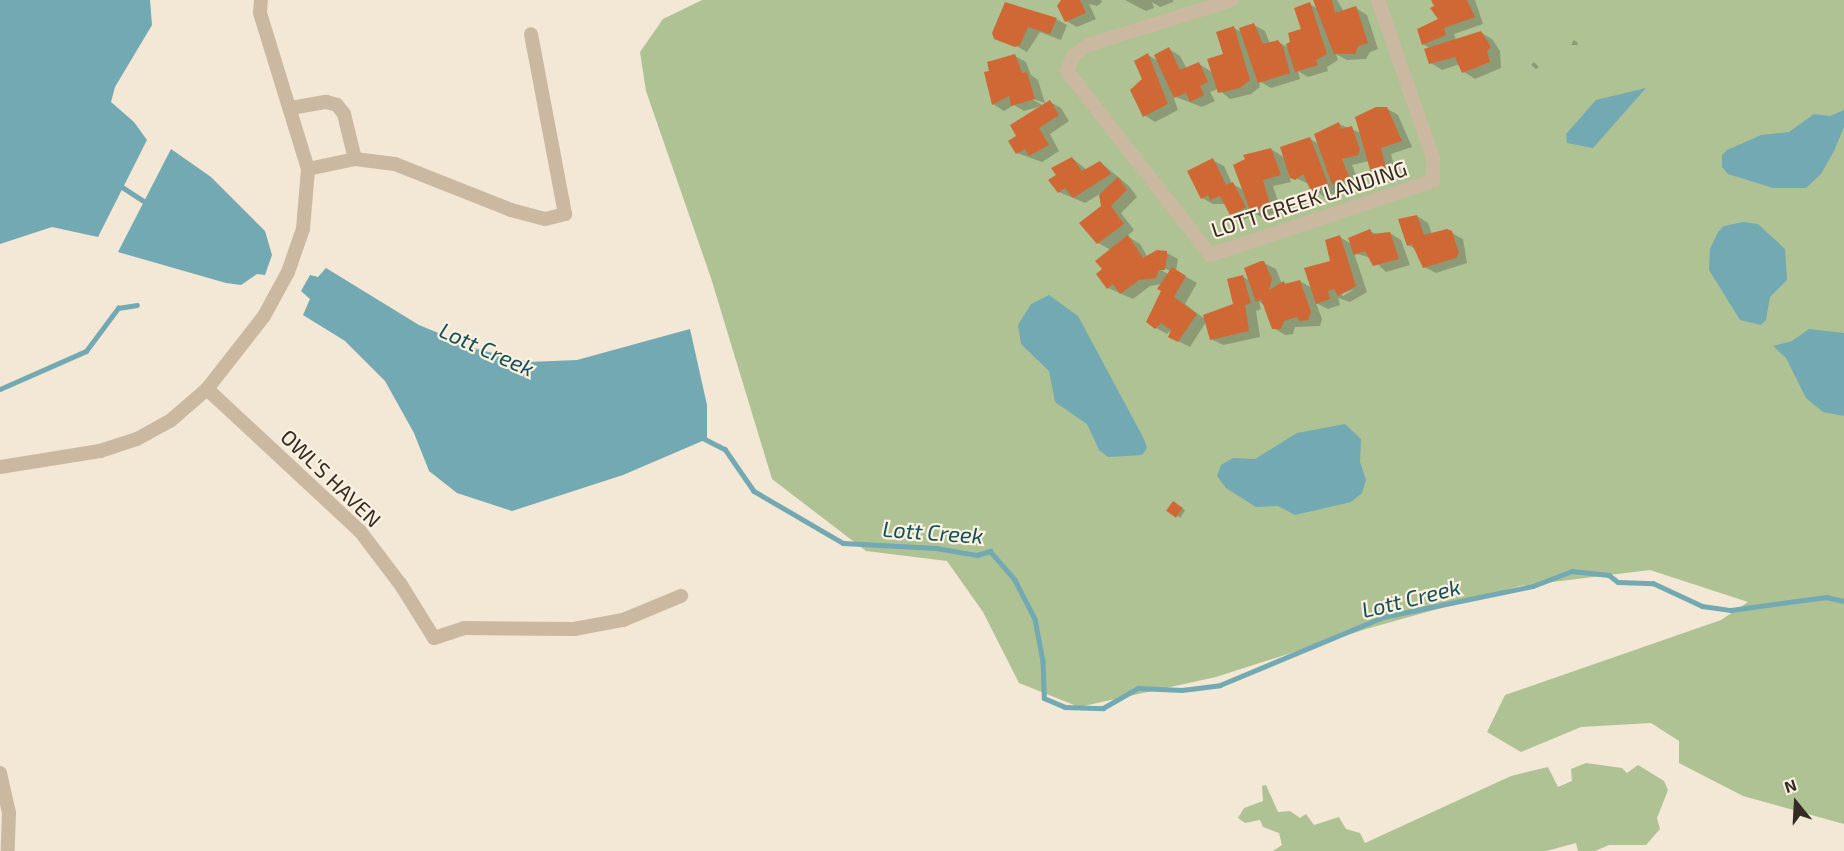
<!DOCTYPE html>
<html>
<head>
<meta charset="utf-8">
<style>
  body { margin:0 }
  #map { position:relative; width:1844px; height:851px; overflow:hidden; background:#f3e7d5; font-family:"Exo 2",sans-serif }
  div>[style] { position:absolute }
  .green>* { inset:0; background:#afc294 }
  .water>* { inset:0; background:#72a9b2 }
  .shadow>* { inset:0; background:#0003; transform-origin:0 0 }
  .stream>* { height:4.5px; margin:-2.25px; padding:0 2.25px; transform-origin:2.25px; border-radius:2.25px; background:#72a9b2 }
  .building>* { inset:0; background:#d06835; transform-origin:0 0 }
  .minor>* { height:14px; margin:-7px; padding:0 7px; transform-origin:7px; border-radius:7px; background:#cbb8a0 }
  span { translate:-50% -50%; white-space:nowrap; text-align:center; line-height:1.15; -webkit-text-stroke:4.5px #faf1e1; paint-order:stroke }
  .street-label { font-size:21px; color:#342b24 }
  .water-label { font-size:22px; color:#174f59; font-style:italic }
  .north { position:absolute; left:1766px; top:773px; width:60px; height:60px; -webkit-text-stroke:4px #faf1e1; paint-order:stroke; rotate:342deg; font-size:16px; font-weight:700; line-height:24px; text-align:center; color:#342b24 }
  .north::after { content:''; display:block; margin:auto; width:21px; height:27px; background:#342b24; clip-path:polygon(50% 0,100% 100%,50% 72%,0 100%) }
</style>
</head>
<body>
<div id="map">
  <div class="green">
    <div style="clip-path:polygon(702px 0,1844px 0,1844px 824px,1743px 796px,1679px 763px,1679px 741px,1651px 723px,1581px 727px,1521px 752px,1487px 732px,1505px 695px,1721px 620px,1748px 602px,1650px 570px,1520px 586px,1366px 629px,1216px 677px,1079px 707px,1019px 683px,983px 612px,947px 561px,866px 551px,772px 479px,711px 278px,646px 91px,640px 52px,663px 19px)"></div>
    <div style="clip-path:polygon(1586px 763px,1622px 768px,1627px 773px,1638px 765px,1664px 781px,1668px 790px,1657px 818px,1660px 829px,1646px 845px,1609px 845px,1595px 851px,1578px 851px,1576px 843px,1546px 851px,1273px 851px,1282px 845px,1279px 833px,1263px 827px,1260px 820px,1245px 823px,1238px 818px,1244px 808px,1263px 801px,1262px 786px,1266px 785px,1278px 812px,1290px 811px,1300px 818px,1306px 814px,1314px 825px,1339px 817px,1346px 829px,1360px 833px,1365px 843px,1511px 776px,1548px 767px,1558px 787px,1572px 781px,1571px 769px)"></div>
  </div>
  <div class="water">
    <div style="clip-path:polygon(0 0,150px 0,152px 25px,115px 87px,111px 102px,134px 122px,147px 140px,98px 237px,52px 227px,0 244px)"></div>
    <div style="clip-path:polygon(1646px 88px,1593px 148px,1567px 143px,1566px 134px,1596px 100px)"></div>
    <div style="clip-path:polygon(1844px 110px,1844px 127px,1834px 151px,1821px 174px,1806px 188px,1773px 188px,1728px 174px,1722px 167px,1722px 155px,1727px 150px,1761px 135px,1789px 132px,1814px 114px,1830px 116px)"></div>
    <div style="clip-path:polygon(171px 149px,211px 177px,265px 231px,272px 255px,265px 275px,257px 274px,241px 285px,226px 283px,118px 252px)"></div>
    <div style="clip-path:polygon(1743px 222px,1758px 224px,1785px 249px,1787px 280px,1770px 297px,1766px 320px,1761px 325px,1740px 320px,1709px 270px,1710px 249px,1718px 232px,1724px 226px)"></div>
    <div style="clip-path:polygon(326px 268px,419px 325px,477px 349px,529px 362px,577px 360px,690px 329px,707px 405px,707px 439px,623px 475px,512px 511px,457px 493px,429px 471px,414px 433px,385px 381px,345px 341px,303px 315px,310px 299px,301px 291px,310px 275px,318px 277px)"></div>
    <div style="clip-path:polygon(1049px 295px,1078px 316px,1144px 439px,1147px 448px,1142px 455px,1108px 457px,1099px 450px,1087px 424px,1055px 402px,1049px 371px,1021px 344px,1018px 325px,1031px 304px)"></div>
    <div style="clip-path:polygon(1809px 329px,1844px 333px,1844px 416px,1823px 412px,1806px 398px,1786px 358px,1773px 346px,1792px 341px)"></div>
    <div style="clip-path:polygon(1345px 424px,1361px 439px,1360px 462px,1366px 480px,1362px 493px,1351px 502px,1295px 515px,1278px 506px,1256px 507px,1226px 488px,1217px 476px,1221px 465px,1233px 458px,1255px 459px,1297px 433px)"></div>
  </div>
  <div class="shadow">
    <div style="clip-path:polygon(1062px 0,1101px 0,1102px 2px,1097px 6px,1089px 4px,1096px 19px,1077px 27px,1066px 21px)"></div>
    <div style="clip-path:polygon(1125px 0,1173px 0,1173px 2px,1160px 7px,1152px 2px,1154px 8px,1146px 11px)"></div>
    <div style="clip-path:polygon(1317px 0,1337px 0,1344px 12px,1356px 8px,1367px 15px,1378px 49px,1370px 52px,1366px 59px,1347px 60px,1336px 54px,1338px 60px,1327px 67px,1328px 71px,1308px 77px,1298px 71px,1300px 79px,1271px 88px,1259px 81px,1260px 87px,1251px 94px,1230px 99px,1218px 89px,1210px 92px,1215px 101px,1202px 107px,1173px 96px,1178px 110px,1155px 122px,1144px 115px,1148px 55px,1158px 61px,1169px 49px,1180px 56px,1187px 69px,1199px 64px,1212px 72px,1224px 55px,1234px 28px,1242px 32px,1254px 25px,1265px 31px,1270px 44px,1278px 42px,1289px 48px,1303px 30px,1310px 4px,1318px 9px)"></div>
    <div style="clip-path:polygon(1435px 0,1475px 0,1483px 24px,1454px 34px,1456px 40px,1480px 32px,1492px 39px,1500px 51px,1501px 68px,1475px 79px,1464px 72px,1460px 64px,1442px 70px,1431px 63px,1431px 49px,1423px 44px,1440px 20px)"></div>
    <div style="clip-path:polygon(1056px 19px,1067px 25px,1061px 40px,1040px 32px,1027px 52px,994px 33px)"></div>
    <div style="clip-path:polygon(1574px 40px,1577px 42px,1578px 45px,1571px 45px)"></div>
    <div style="clip-path:polygon(1015px 56px,1026px 62px,1031px 75px,1038px 80px,1045px 103px,1028px 97px,1044px 106px,1050px 102px,1061px 108px,1069px 121px,1050px 134px,1059px 151px,1042px 162px,1017px 153px,1018px 136px,1042px 106px,1024px 111px,1014px 105px,1004px 111px,993px 104px)"></div>
    <div style="clip-path:polygon(1534px 62px,1539px 67px,1536px 69px,1531px 65px)"></div>
    <div style="clip-path:polygon(1386px 108px,1398px 115px,1412px 147px,1391px 154px,1396px 174px,1383px 178px,1372px 172px,1369px 161px,1352px 165px,1360px 185px,1344px 191px,1337px 187px,1339px 192px,1324px 197px,1309px 184px,1289px 175px,1291px 182px,1273px 186px,1281px 210px,1263px 218px,1256px 214px,1243px 220px,1231px 214px,1226px 204px,1213px 204px,1202px 198px,1189px 171px,1212px 160px,1224px 166px,1232px 184px,1244px 190px,1271px 149px,1285px 158px,1310px 139px,1319px 144px,1339px 124px,1361px 133px)"></div>
    <div style="clip-path:polygon(evenodd,1072px 158px,1087px 170px,1100px 162px,1129px 186px,1137px 197px,1121px 213px,1134px 230px,1127px 236px,1140px 244px,1149px 259px,1150px 254px,1167px 253px,1178px 259px,1176px 271px,1197px 283px,1185px 304px,1206px 320px,1235px 305px,1242px 276px,1250px 281px,1264px 263px,1276px 269px,1282px 284px,1300px 281px,1312px 288px,1332px 262px,1340px 237px,1351px 244px,1370px 231px,1378px 235px,1390px 233px,1401px 240px,1410px 265px,1386px 272px,1371px 258px,1354px 253px,1367px 292px,1350px 302px,1338px 298px,1340px 305px,1328px 309px,1316px 303px,1322px 319px,1320px 326px,1295px 327px,1293px 334px,1285px 335px,1274px 328px,1265px 305px,1259px 302px,1261px 309px,1256px 311px,1260px 337px,1223px 345px,1211px 339px,1206px 322px,1190px 347px,1170px 337px,1174px 327px,1167px 334px,1156px 328px,1162px 284px,1150px 286px,1133px 299px,1108px 288px,1104px 270px,1111px 250px,1098px 243px,1103px 207px,1100px 194px,1085px 203px,1059px 192px,1072px 158px,1159px 265px,1170px 271px,1170px 275px,1157px 268px,1159px 265px,1072px 158px,1355px 289px,1343px 296px,1341px 294px,1355px 289px)"></div>
    <div style="clip-path:polygon(1417px 216px,1428px 223px,1432px 235px,1446px 230px,1463px 239px,1467px 263px,1436px 273px,1424px 267px,1417px 250px,1408px 245px)"></div>
    <div style="left:1173px;top:503px;width:14px;height:9px;rotate:30deg"></div>
  </div>
  <div class="stream">
    <div style="left:119px;top:185px;width:33px;rotate:33deg"></div>
    <div style="left:0;top:389px;width:94px;rotate:-23.8deg"></div>
    <div style="left:86px;top:351px;width:54px;rotate:-53.3deg"></div>
    <div style="left:118px;top:308px;width:19px;rotate:-9deg"></div>
    <div style="left:701px;top:437px;width:27px;rotate:27deg"></div>
    <div style="left:725px;top:449px;width:51px;rotate:55.4deg"></div>
    <div style="left:754px;top:491px;width:103px;rotate:30.3deg"></div>
    <div style="left:843px;top:543px;width:93px;rotate:3.1deg"></div>
    <div style="left:936px;top:548px;width:42px;rotate:9.7deg"></div>
    <div style="left:977px;top:555px;width:14px;rotate:-17deg"></div>
    <div style="left:990px;top:551px;width:38px;rotate:49deg"></div>
    <div style="left:1015px;top:580px;width:44px;rotate:62.9deg"></div>
    <div style="left:1035px;top:619px;width:43px;rotate:79.2deg"></div>
    <div style="left:1043px;top:661px;width:37px;rotate:88deg"></div>
    <div style="left:1044px;top:698px;width:23px;rotate:23deg"></div>
    <div style="left:1065px;top:707px;width:38px;rotate:2deg"></div>
    <div style="left:1103px;top:708px;width:40px;rotate:-29.7deg"></div>
    <div style="left:1138px;top:688px;width:44px;rotate:2.6deg"></div>
    <div style="left:1182px;top:690px;width:38px;rotate:-7deg"></div>
    <div style="left:1220px;top:685px;width:177px;rotate:-22.6deg"></div>
    <div style="left:1383px;top:617px;width:153px;rotate:-11.7deg"></div>
    <div style="left:1533px;top:586px;width:42px;rotate:-21deg"></div>
    <div style="left:1572px;top:571px;width:37px;rotate:6deg"></div>
    <div style="left:1609px;top:575px;width:11px;rotate:38deg"></div>
    <div style="left:1618px;top:582px;width:35px;rotate:2deg"></div>
    <div style="left:1653px;top:583px;width:54px;rotate:25.1deg"></div>
    <div style="left:1702px;top:606px;width:29px;rotate:8deg"></div>
    <div style="left:1731px;top:610px;width:96px;rotate:-7.8deg"></div>
    <div style="left:1826px;top:597px;width:18px;rotate:13deg"></div>
  </div>
  <div class="building">
    <div style="clip-path:polygon(1061px 0,1080px 0,1086px 13px,1065px 22px,1057px 6px)"></div>
    <div style="clip-path:polygon(1313px 0,1332px 0,1335px 13px,1356px 6px,1368px 43px,1358px 46px,1355px 54px,1334px 54px)"></div>
    <div style="clip-path:polygon(1431px 0,1467px 0,1475px 17px,1444px 28px,1446px 35px,1422px 45px,1417px 29px,1438px 19px,1430px 8px,1434px 6px)"></div>
    <div style="clip-path:polygon(1005px 2px,1057px 18px,1050px 34px,1028px 27px,1020px 45px,1015px 47px,994px 39px,992px 33px)"></div>
    <div style="clip-path:polygon(1310px 2px,1327px 54px,1316px 60px,1318px 65px,1295px 72px,1286px 44px,1290px 42px,1288px 33px,1301px 29px,1294px 8px)"></div>
    <div style="clip-path:polygon(1254px 23px,1263px 44px,1278px 40px,1283px 47px,1290px 73px,1258px 83px,1239px 28px)"></div>
    <div style="clip-path:polygon(1234px 26px,1250px 80px,1240px 88px,1218px 93px,1207px 59px,1223px 54px,1216px 32px)"></div>
    <div style="clip-path:polygon(1481px 31px,1491px 47px,1487px 51px,1490px 62px,1462px 73px,1455px 57px,1429px 64px,1424px 49px)"></div>
    <div style="clip-path:polygon(1169px 47px,1180px 70px,1199px 62px,1208px 82px,1200px 86px,1204px 95px,1190px 102px,1186px 93px,1174px 98px,1154px 55px)"></div>
    <div style="clip-path:polygon(1148px 53px,1168px 104px,1143px 117px,1130px 90px,1142px 79px,1134px 61px)"></div>
    <div style="clip-path:polygon(1015px 54px,1022px 73px,1027px 72px,1035px 99px,1011px 106px,1009px 96px,992px 105px,984px 72px,989px 71px,987px 62px)"></div>
    <div style="clip-path:polygon(1050px 100px,1059px 115px,1039px 128px,1049px 145px,1029px 156px,1025px 149px,1016px 154px,1008px 141px,1016px 136px,1010px 125px)"></div>
    <div style="clip-path:polygon(1376px 107px,1387px 107px,1402px 141px,1381px 148px,1386px 168px,1371px 173px,1355px 117px)"></div>
    <div style="clip-path:polygon(1339px 122px,1341px 129px,1352px 126px,1360px 150px,1358px 155px,1342px 159px,1350px 179px,1332px 185px,1314px 134px)"></div>
    <div style="clip-path:polygon(1310px 137px,1329px 186px,1311px 191px,1303px 174px,1295px 180px,1290px 178px,1280px 147px)"></div>
    <div style="clip-path:polygon(1271px 148px,1281px 175px,1263px 180px,1270px 204px,1251px 213px,1233px 165px,1245px 159px,1243px 155px)"></div>
    <div style="clip-path:polygon(1072px 157px,1082px 171px,1100px 161px,1111px 174px,1073px 198px,1065px 188px,1058px 193px,1048px 180px,1056px 175px,1051px 168px)"></div>
    <div style="clip-path:polygon(1213px 158px,1226px 185px,1233px 182px,1246px 207px,1234px 214px,1230px 215px,1220px 196px,1210px 200px,1208px 195px,1201px 199px,1187px 171px)"></div>
    <div style="clip-path:polygon(1118px 177px,1127px 190px,1111px 206px,1124px 224px,1097px 244px,1079px 223px,1101px 206px,1099px 195px)"></div>
    <div style="clip-path:polygon(1417px 215px,1424px 235px,1447px 229px,1452px 231px,1459px 253px,1456px 258px,1423px 268px,1412px 244px,1407px 246px,1398px 219px)"></div>
    <div style="clip-path:polygon(1370px 229px,1372px 234px,1390px 232px,1399px 259px,1373px 266px,1365px 251px,1354px 255px,1348px 238px)"></div>
    <div style="clip-path:polygon(1128px 235px,1143px 258px,1157px 250px,1167px 251px,1167px 257px,1165px 270px,1159px 270px,1156px 278px,1139px 280px,1120px 294px,1113px 284px,1107px 289px,1096px 274px,1102px 269px,1095px 261px)"></div>
    <div style="clip-path:polygon(1340px 235px,1356px 286px,1338px 296px,1334px 289px,1328px 291px,1330px 299px,1316px 304px,1304px 268px,1330px 261px,1325px 240px)"></div>
    <div style="clip-path:polygon(1261px 261px,1264px 261px,1272px 279px,1269px 290px,1284px 281px,1285px 284px,1300px 280px,1311px 312px,1308px 320px,1300px 321px,1297px 317px,1284px 321px,1281px 329px,1272px 329px,1261px 299px,1256px 302px,1244px 268px)"></div>
    <div style="clip-path:polygon(1172px 267px,1186px 276px,1174px 297px,1197px 314px,1178px 342px,1168px 337px,1171px 330px,1161px 323px,1155px 329px,1146px 322px,1161px 291px,1157px 289px)"></div>
    <div style="clip-path:polygon(1243px 275px,1251px 303px,1245px 305px,1249px 331px,1210px 340px,1203px 315px,1233px 304px,1227px 279px)"></div>
    <div style="left:1173px;top:501px;width:12px;height:12px;rotate:35deg"></div>
  </div>
  <div class="minor">
    <div style="left:1232px;top:0;width:151px;rotate:162.6deg"></div>
    <div style="left:1088px;top:45px;width:19px;rotate:144deg"></div>
    <div style="left:1073px;top:56px;width:16px;rotate:112deg"></div>
    <div style="left:1067px;top:71px;width:233px;rotate:52.1deg"></div>
    <div style="left:1210px;top:255px;width:235px;rotate:-18.4deg"></div>
    <div style="left:1433px;top:181px;width:23px;rotate:-90deg"></div>
    <div style="left:1433px;top:158px;width:167px;rotate:-109.2deg"></div>
    <div style="left:291px;top:108px;width:36px;rotate:-10deg"></div>
    <div style="left:326px;top:102px;width:11px;rotate:15deg"></div>
    <div style="left:337px;top:105px;width:11px;rotate:52deg"></div>
    <div style="left:344px;top:114px;width:46px;rotate:76.3deg"></div>
    <div style="left:308px;top:169px;width:48px;rotate:-12deg"></div>
    <div style="left:355px;top:159px;width:40px;rotate:7.1deg"></div>
    <div style="left:395px;top:164px;width:125px;rotate:21.6deg"></div>
    <div style="left:511px;top:210px;width:35px;rotate:15deg"></div>
    <div style="left:545px;top:219px;width:21px;rotate:-14deg"></div>
    <div style="left:565px;top:214px;width:183px;rotate:-100.7deg"></div>
    <div style="left:207px;top:389px;width:209px;rotate:42.9deg"></div>
    <div style="left:360px;top:531px;width:68px;rotate:52.8deg"></div>
    <div style="left:401px;top:585px;width:62px;rotate:58.1deg"></div>
    <div style="left:434px;top:638px;width:32px;rotate:-18deg"></div>
    <div style="left:464px;top:628px;width:110px;rotate:0.5deg"></div>
    <div style="left:574px;top:629px;width:50px;rotate:-10.4deg"></div>
    <div style="left:623px;top:620px;width:63px;rotate:-22.5deg"></div>
    <div style="left:0;top:467px;width:101px;rotate:-9.1deg"></div>
    <div style="left:100px;top:451px;width:39px;rotate:-18deg"></div>
    <div style="left:137px;top:439px;width:38px;rotate:-29deg"></div>
    <div style="left:170px;top:421px;width:49px;rotate:-40.9deg"></div>
    <div style="left:207px;top:389px;width:93px;rotate:-52deg"></div>
    <div style="left:264px;top:316px;width:50px;rotate:-61.4deg"></div>
    <div style="left:288px;top:272px;width:46px;rotate:-70.8deg"></div>
    <div style="left:303px;top:229px;width:60px;rotate:-85.2deg"></div>
    <div style="left:308px;top:169px;width:163px;rotate:-107.1deg"></div>
    <div style="left:260px;top:13px;width:13px;rotate:-86deg"></div>
    <div style="left:0;top:773px;width:41px;rotate:77.3deg"></div>
    <div style="left:9px;top:813px;width:38px;rotate:92deg"></div>
  </div>
  <div class="street-label">
    <span style="left:1309px;top:199px;rotate:-18deg">LOTT CREEK LANDING</span>
    <span style="left:331px;top:478px;rotate:44deg">OWL'S HAVEN</span>
  </div>
  <div class="water-label">
    <span style="left:487px;top:349px;rotate:24deg">Lott Creek</span>
    <span style="left:933px;top:532px;rotate:4deg">Lott Creek</span>
    <span style="left:1411px;top:598px;rotate:-14deg">Lott Creek</span>
  </div>
  <div class="north">N</div>
</div>
</body>
</html>
